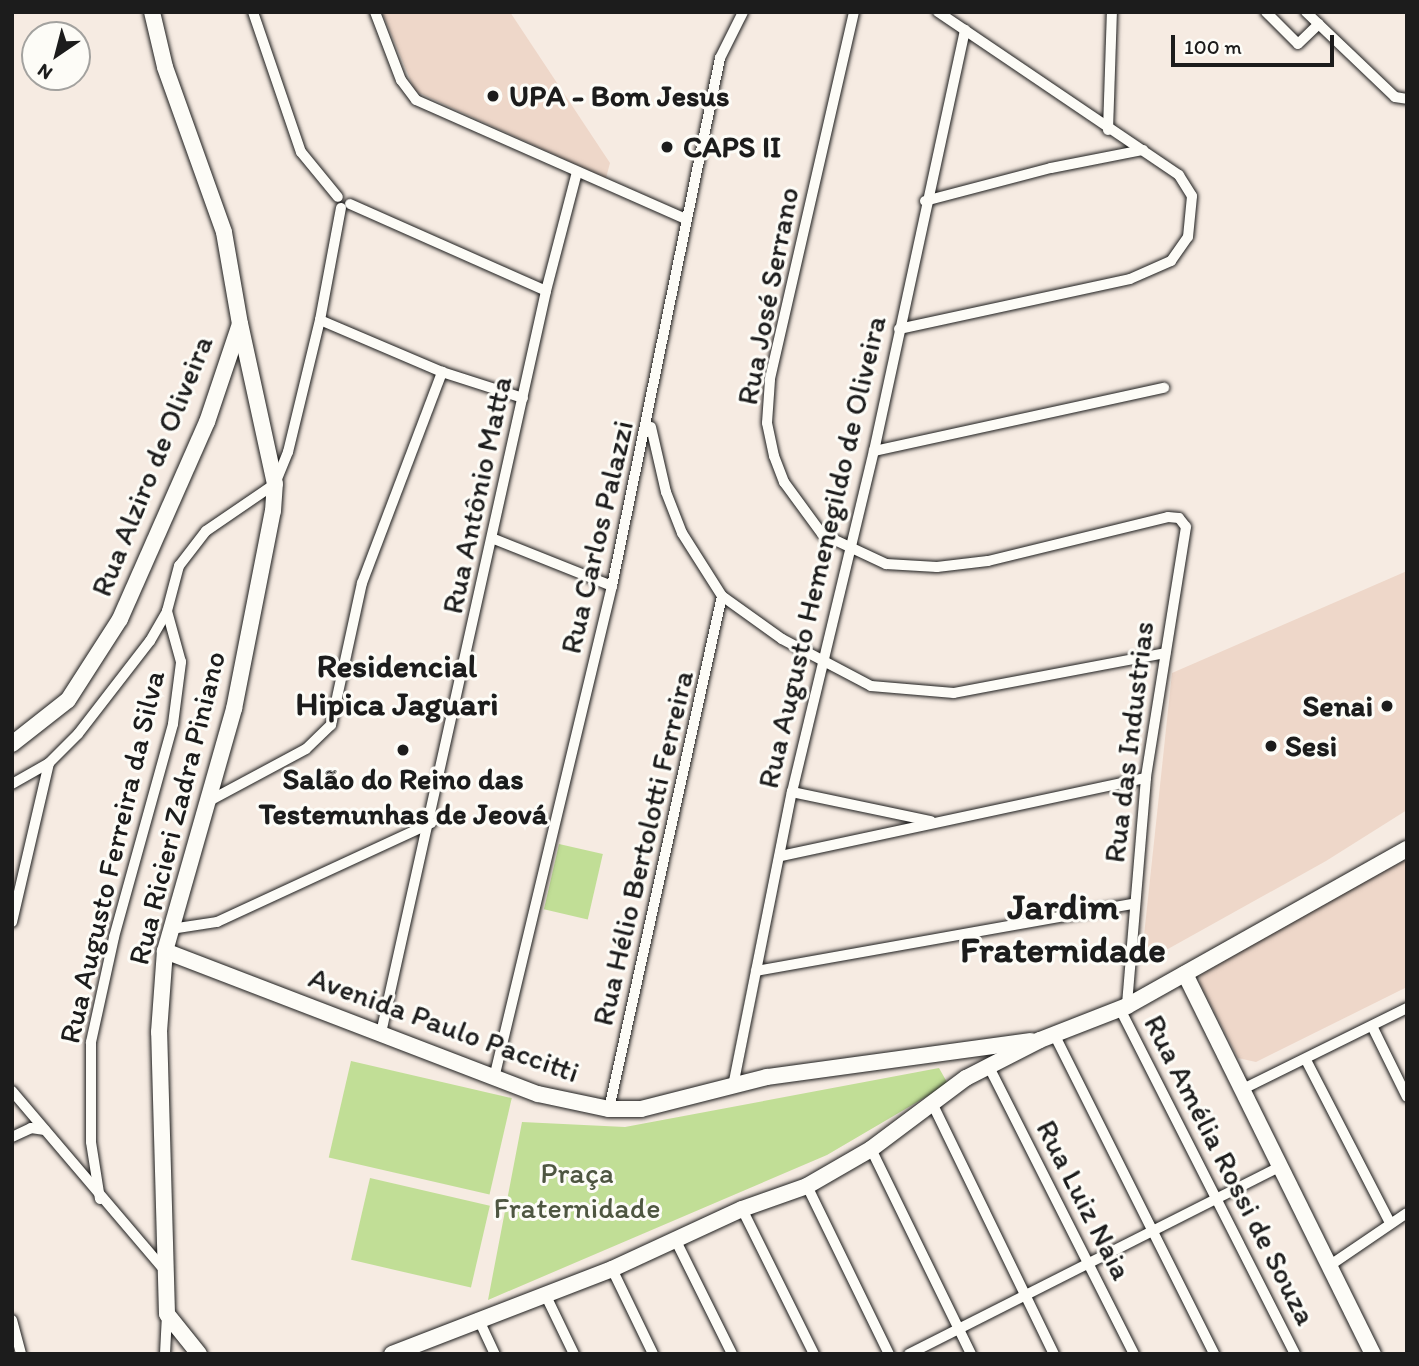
<!DOCTYPE html>
<html>
<head>
<meta charset="utf-8">
<style>
  body { margin:0 }
  #map { position:relative; width:1419px; height:1366px; overflow:hidden; background:#f6ebe2; font-family:Itim,sans-serif }
  div>[style] { position:absolute }
  .built>* { inset:0; background:#eed7c9 }
  .green>* { inset:0; background:#c1de96; transform-origin:0 0 }
  .roads { filter:drop-shadow(0 0 2px #1c1c1c) drop-shadow(0 0 2px #1c1c1c) }
  .street>* { height:10px; margin:-5px; padding:0 5px; transform-origin:5px; border-radius:5px; background:#fdfcf7 }
  .secondary>* { height:16px; margin:-8px; padding:0 8px; transform-origin:8px; border-radius:8px; background:#fdfcf7 }
  .dots>* { width:19px; height:19px; translate:-50% -50%; box-sizing:border-box; border:4px solid #fdfcf7; border-radius:50% }
  span { translate:-50% -50%; white-space:nowrap; text-align:center; line-height:1.15; -webkit-text-stroke:6px #fdfcf7; paint-order:stroke }
  .poi-label { font-size:30px; color:#1c1c1c; font-weight:700 }
  .left { translate:0 -50%; text-align:left }
  .right { translate:-100% -50%; text-align:right }
  .street-label { font-size:30px; color:#1c1c1c }
  .park-label { font-size:30px; color:#4e5641 }
  .quarter-label { font-size:33px; color:#1c1c1c; font-weight:700 }
  .district-label { font-size:37px; color:#1c1c1c; font-weight:700 }
  .frame { position:absolute; inset:0; border:14px solid #1c1c1c; pointer-events:none }
  .north { position:absolute; left:21px; top:21px; width:70px; height:70px; box-sizing:border-box; background:#fdfcf7; border:2px solid #a3a29f; border-radius:50%; rotate:215deg; font-size:19px; font-weight:700; line-height:28px; text-align:center; color:#1c1c1c }
  .north::after { content:''; display:block; margin:auto; width:24px; height:32px; background:#1c1c1c; clip-path:polygon(50% 0,100% 100%,50% 72%,0 100%) }
  .scale { position:absolute; left:1171px; top:35px; width:163px; height:32px; box-sizing:border-box; border:4px solid #1c1c1c; border-top:0; padding-left:9px; font-size:21px; line-height:24px; white-space:nowrap; color:#1c1c1c; -webkit-text-stroke:5px #fdfcf7; paint-order:stroke }
</style>
</head>
<body>
<div id="map">
  <div class="built">
    <div style="clip-path:polygon(382px 12px,510px 12px,610px 163px,606px 178px,415px 91px)"></div>
    <div style="clip-path:polygon(1407px 571px,1407px 810px,1326px 861px,1141px 964px,1172px 673px)"></div>
    <div style="clip-path:polygon(1407px 860px,1407px 987px,1256px 1062px,1238px 1058px,1200px 984px,1200px 975px,1368px 877px)"></div>
  </div>
  <div class="green">
    <div style="left:559px;top:844px;width:45px;height:67px;rotate:13deg"></div>
    <div style="left:351px;top:1061px;width:165px;height:99px;rotate:13deg"></div>
    <div style="clip-path:polygon(939px 1068px,948px 1084px,827px 1155px,488px 1300px,522px 1122px,625px 1127px)"></div>
    <div style="left:370px;top:1178px;width:123px;height:84px;rotate:13deg"></div>
  </div>
  <div class="roads">
    <div class="street">
      <div style="left:253px;top:12px;width:148px;rotate:71.1deg"></div>
      <div style="left:301px;top:152px;width:58px;rotate:50.6deg"></div>
      <div style="left:375px;top:12px;width:73px;rotate:69.1deg"></div>
      <div style="left:401px;top:80px;width:25px;rotate:53deg"></div>
      <div style="left:416px;top:100px;width:295px;rotate:23.8deg"></div>
      <div style="left:854px;top:12px;width:377px;rotate:102.9deg"></div>
      <div style="left:770px;top:380px;width:43px;rotate:94deg"></div>
      <div style="left:767px;top:423px;width:34px;rotate:78deg"></div>
      <div style="left:774px;top:456px;width:28px;rotate:69deg"></div>
      <div style="left:784px;top:482px;width:64px;rotate:53.8deg"></div>
      <div style="left:822px;top:534px;width:71px;rotate:25.1deg"></div>
      <div style="left:886px;top:564px;width:51px;rotate:3.4deg"></div>
      <div style="left:937px;top:567px;width:51px;rotate:-6.7deg"></div>
      <div style="left:988px;top:561px;width:185px;rotate:-13.7deg"></div>
      <div style="left:1168px;top:517px;width:11px;rotate:5deg"></div>
      <div style="left:1179px;top:518px;width:11px;rotate:52deg"></div>
      <div style="left:1186px;top:527px;width:254px;rotate:99.1deg"></div>
      <div style="left:1146px;top:778px;width:229px;rotate:94.8deg"></div>
      <div style="left:1266px;top:12px;width:45px;rotate:45deg"></div>
      <div style="left:1298px;top:44px;width:29px;rotate:-44deg"></div>
      <div style="left:1306px;top:12px;width:123px;rotate:43.7deg"></div>
      <div style="left:1395px;top:97px;width:12px;rotate:9deg"></div>
      <div style="left:1108px;top:130px;width:118px;rotate:-88.1deg"></div>
      <div style="left:925px;top:201px;width:130px;rotate:-14.7deg"></div>
      <div style="left:1051px;top:168px;width:94px;rotate:-11.1deg"></div>
      <div style="left:350px;top:204px;width:214px;rotate:23.9deg"></div>
      <div style="left:320px;top:320px;width:133px;rotate:23.1deg"></div>
      <div style="left:442px;top:372px;width:85px;rotate:17.8deg"></div>
      <div style="left:899px;top:329px;width:236px;rotate:-12.2deg"></div>
      <div style="left:1130px;top:279px;width:45px;rotate:-23.7deg"></div>
      <div style="left:1171px;top:261px;width:29px;rotate:-55deg"></div>
      <div style="left:1188px;top:237px;width:41px;rotate:-84.4deg"></div>
      <div style="left:1192px;top:196px;width:25px;rotate:-122deg"></div>
      <div style="left:1179px;top:175px;width:291px;rotate:-145.9deg"></div>
      <div style="left:651px;top:427px;width:67px;rotate:77deg"></div>
      <div style="left:666px;top:492px;width:44px;rotate:68.7deg"></div>
      <div style="left:682px;top:533px;width:75px;rotate:57.6deg"></div>
      <div style="left:722px;top:596px;width:74px;rotate:35.6deg"></div>
      <div style="left:782px;top:639px;width:101px;rotate:27.8deg"></div>
      <div style="left:871px;top:686px;width:83px;rotate:4.8deg"></div>
      <div style="left:954px;top:693px;width:215px;rotate:-10.7deg"></div>
      <div style="left:874px;top:451px;width:297px;rotate:-12.3deg"></div>
      <div style="left:494px;top:539px;width:127px;rotate:21.7deg"></div>
      <div style="left:12px;top:784px;width:43px;rotate:-29.6deg"></div>
      <div style="left:49px;top:763px;width:41px;rotate:-45deg"></div>
      <div style="left:78px;top:734px;width:118px;rotate:-52.3deg"></div>
      <div style="left:150px;top:641px;width:34px;rotate:-60deg"></div>
      <div style="left:167px;top:611px;width:47px;rotate:-75.1deg"></div>
      <div style="left:179px;top:566px;width:44px;rotate:-52.4deg"></div>
      <div style="left:206px;top:531px;width:83px;rotate:-34.3deg"></div>
      <div style="left:275px;top:484px;width:35px;rotate:-68deg"></div>
      <div style="left:288px;top:452px;width:136px;rotate:-76.4deg"></div>
      <div style="left:320px;top:320px;width:114px;rotate:-79.4deg"></div>
      <div style="left:792px;top:792px;width:142px;rotate:11.8deg"></div>
      <div style="left:209px;top:801px;width:110px;rotate:-28.2deg"></div>
      <div style="left:306px;top:749px;width:35px;rotate:-44deg"></div>
      <div style="left:331px;top:725px;width:145px;rotate:-77.7deg"></div>
      <div style="left:362px;top:583px;width:226px;rotate:-69.2deg"></div>
      <div style="left:781px;top:856px;width:373px;rotate:-12.1deg"></div>
      <div style="left:12px;top:922px;width:163px;rotate:-76.9deg"></div>
      <div style="left:171px;top:929px;width:47px;rotate:-8.7deg"></div>
      <div style="left:217px;top:922px;width:236px;rotate:-24.8deg"></div>
      <div style="left:756px;top:971px;width:384px;rotate:-10.1deg"></div>
      <div style="left:1120px;top:1009px;width:387px;rotate:63.1deg"></div>
      <div style="left:1372px;top:1026px;width:79px;rotate:63.8deg"></div>
      <div style="left:381px;top:1033px;width:760px;rotate:-77.46deg"></div>
      <div style="left:546px;top:291px;width:123px;rotate:-75.4deg"></div>
      <div style="left:1054px;top:1034px;width:358px;rotate:63.4deg"></div>
      <div style="left:1306px;top:1060px;width:183px;rotate:62.7deg"></div>
      <div style="left:990px;top:1069px;width:319px;rotate:63.2deg"></div>
      <div style="left:495px;top:1074px;width:502px;rotate:-76.52deg"></div>
      <div style="left:612px;top:586px;width:539px;rotate:-78.44deg"></div>
      <div style="left:720px;top:58px;width:51px;rotate:-63.4deg"></div>
      <div style="left:733px;top:1086px;width:300px;rotate:-78.7deg"></div>
      <div style="left:792px;top:792px;width:351px;rotate:-76.5deg"></div>
      <div style="left:874px;top:451px;width:431px;rotate:-77.8deg"></div>
      <div style="left:1243px;top:1089px;width:183px;rotate:-26.3deg"></div>
      <div style="left:12px;top:1091px;width:238px;rotate:49.6deg"></div>
      <div style="left:932px;top:1103px;width:279px;rotate:64.1deg"></div>
      <div style="left:609px;top:1109px;width:525px;rotate:-77.58deg"></div>
      <div style="left:12px;top:1137px;width:21px;rotate:-25deg"></div>
      <div style="left:31px;top:1128px;width:14px;rotate:8deg"></div>
      <div style="left:871px;top:1149px;width:228px;rotate:64deg"></div>
      <div style="left:807px;top:1186px;width:187px;rotate:64deg"></div>
      <div style="left:100px;top:1199px;width:58px;rotate:-99deg"></div>
      <div style="left:91px;top:1142px;width:100px;rotate:-90deg"></div>
      <div style="left:91px;top:1042px;width:107px;rotate:-77.6deg"></div>
      <div style="left:114px;top:937px;width:221px;rotate:-74.5deg"></div>
      <div style="left:173px;top:724px;width:63px;rotate:-82.6deg"></div>
      <div style="left:181px;top:662px;width:53px;rotate:-105.4deg"></div>
      <div style="left:742px;top:1209px;width:162px;rotate:63.6deg"></div>
      <div style="left:676px;top:1241px;width:126px;rotate:63.6deg"></div>
      <div style="left:1329px;top:1266px;width:94px;rotate:-34.2deg"></div>
      <div style="left:612px;top:1269px;width:94px;rotate:64.2deg"></div>
      <div style="left:545px;top:1294px;width:67px;rotate:64.2deg"></div>
      <div style="left:478px;top:1318px;width:40px;rotate:65deg"></div>
      <div style="left:12px;top:1320px;width:35px;rotate:75deg"></div>
      <div style="left:165px;top:1354px;width:40px;rotate:-87.1deg"></div>
      <div style="left:909px;top:1354px;width:415px;rotate:-26.8deg"></div>
    </div>
    <div class="secondary">
      <div style="left:12px;top:744px;width:71px;rotate:-38.2deg"></div>
      <div style="left:68px;top:700px;width:96px;rotate:-57.3deg"></div>
      <div style="left:120px;top:619px;width:215px;rotate:-66.2deg"></div>
      <div style="left:207px;top:422px;width:103px;rotate:-71.4deg"></div>
      <div style="left:240px;top:324px;width:93px;rotate:-99.9deg"></div>
      <div style="left:224px;top:232px;width:175px;rotate:-109.7deg"></div>
      <div style="left:165px;top:67px;width:57px;rotate:-103.3deg"></div>
      <div style="left:165px;top:951px;width:399px;rotate:21deg"></div>
      <div style="left:538px;top:1094px;width:73px;rotate:11.9deg"></div>
      <div style="left:609px;top:1109px;width:32px"></div>
      <div style="left:641px;top:1109px;width:130px;rotate:-14.3deg"></div>
      <div style="left:767px;top:1077px;width:266px;rotate:-7.8deg"></div>
      <div style="left:1185px;top:974px;width:424px;rotate:63.7deg"></div>
      <div style="left:199px;top:1354px;width:51px;rotate:-128.7deg"></div>
      <div style="left:167px;top:1314px;width:282px;rotate:-91.6deg"></div>
      <div style="left:159px;top:1032px;width:81px;rotate:-85.8deg"></div>
      <div style="left:165px;top:951px;width:252px;rotate:-74.1deg"></div>
      <div style="left:234px;top:709px;width:202px;rotate:-78.9deg"></div>
      <div style="left:273px;top:511px;width:27px;rotate:-86deg"></div>
      <div style="left:275px;top:484px;width:164px;rotate:-102.3deg"></div>
      <div style="left:392px;top:1354px;width:236px;rotate:-21.1deg"></div>
      <div style="left:612px;top:1269px;width:143px;rotate:-24.8deg"></div>
      <div style="left:742px;top:1209px;width:69px;rotate:-19.5deg"></div>
      <div style="left:807px;top:1186px;width:74px;rotate:-30deg"></div>
      <div style="left:871px;top:1149px;width:119px;rotate:-36.8deg"></div>
      <div style="left:966px;top:1078px;width:83px;rotate:-27.2deg"></div>
      <div style="left:1040px;top:1040px;width:93px;rotate:-21.3deg"></div>
      <div style="left:1127px;top:1006px;width:321px;rotate:-29.3deg"></div>
    </div>
  </div>
  <div class="dots">
    <div style="left:493px;top:96px;background:#1c1c1c"></div>
    <div style="left:667px;top:147px;background:#1c1c1c"></div>
    <div style="left:1387px;top:706px;background:#1c1c1c"></div>
    <div style="left:1271px;top:746px;background:#1c1c1c"></div>
    <div style="left:403px;top:750px;background:#1c1c1c"></div>
  </div>
  <div class="poi-label">
    <span class="left" style="left:509px;top:96px">UPA - Bom Jesus</span>
    <span class="left" style="left:683px;top:147px">CAPS II</span>
    <span class="right" style="left:1373px;top:706px">Senai</span>
    <span class="left" style="left:1285px;top:746px">Sesi</span>
    <span style="left:403px;top:796px">Salão do Reino das<br>Testemunhas de Jeová</span>
  </div>
  <div class="street-label">
    <span style="left:768px;top:296px;rotate:-79deg">Rua José Serrano</span>
    <span style="left:152px;top:466px;rotate:-68deg">Rua Alziro de Oliveira</span>
    <span style="left:477px;top:495px;rotate:-78deg">Rua Antônio Matta</span>
    <span style="left:597px;top:537px;rotate:-77deg">Rua Carlos Palazzi</span>
    <span style="left:822px;top:552px;rotate:-77deg">Rua Augusto Hemenegildo de Oliveira</span>
    <span style="left:1129px;top:742px;rotate:-83deg">Rua das Industrias</span>
    <span style="left:177px;top:808px;rotate:-76deg">Rua Ricieri Zadra Piniano</span>
    <span style="left:643px;top:848px;rotate:-77deg">Rua Hélio Bertolotti Ferreira</span>
    <span style="left:112px;top:857px;rotate:-77deg">Rua Augusto Ferreira da Silva</span>
    <span style="left:444px;top:1025px;rotate:20deg">Avenida Paulo Paccitti</span>
    <span style="left:1230px;top:1170px;rotate:63deg">Rua Amélia Rossi de Souza</span>
    <span style="left:1084px;top:1200px;rotate:63deg">Rua Luiz Naia</span>
  </div>
  <div class="park-label">
    <span style="left:577px;top:1190px">Praça<br>Fraternidade</span>
  </div>
  <div class="quarter-label">
    <span style="left:397px;top:685px">Residencial<br>Hipica Jaguari</span>
  </div>
  <div class="district-label">
    <span style="left:1063px;top:928px">Jardim<br>Fraternidade</span>
  </div>
  <div class="frame"></div>
  <div class="north">N</div>
  <div class="scale">100 m</div>
</div>
</body>
</html>
